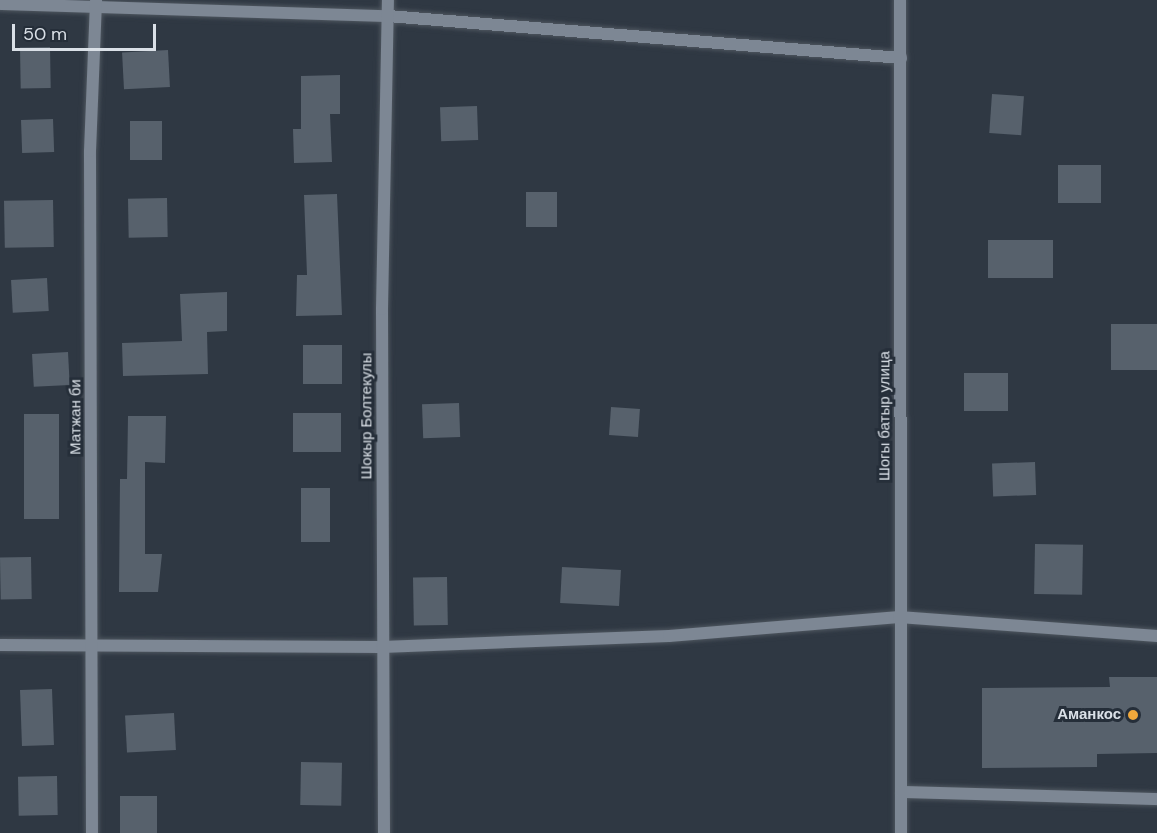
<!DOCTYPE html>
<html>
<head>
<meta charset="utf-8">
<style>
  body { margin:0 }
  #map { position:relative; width:1157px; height:833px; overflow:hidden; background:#2f3843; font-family:"DM Sans",sans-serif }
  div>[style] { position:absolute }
  .building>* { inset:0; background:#57616c; transform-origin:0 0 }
  .roads { filter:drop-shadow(0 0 2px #4e565f) drop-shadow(0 0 2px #4e565f) }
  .minor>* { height:12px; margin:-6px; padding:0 6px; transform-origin:6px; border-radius:6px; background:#7d8794 }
  .tertiary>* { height:12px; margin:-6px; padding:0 6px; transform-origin:6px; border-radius:6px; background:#7d8794 }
  .dots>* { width:16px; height:16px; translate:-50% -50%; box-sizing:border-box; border:3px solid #252e39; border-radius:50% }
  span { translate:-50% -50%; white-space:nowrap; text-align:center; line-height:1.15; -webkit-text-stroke:6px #252e39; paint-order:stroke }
  .street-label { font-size:15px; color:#dae0e7 }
  .poi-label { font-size:15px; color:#dae0e7; font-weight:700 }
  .right { translate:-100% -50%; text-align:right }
  .scale { position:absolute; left:12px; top:24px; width:144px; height:27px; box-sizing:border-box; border:3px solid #dae0e7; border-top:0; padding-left:8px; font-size:18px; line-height:21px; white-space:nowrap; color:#dae0e7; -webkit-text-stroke:4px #252e39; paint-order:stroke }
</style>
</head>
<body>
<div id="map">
  <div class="building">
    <div style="left:50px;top:47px;width:41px;height:30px;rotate:89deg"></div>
    <div style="left:168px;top:50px;width:37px;height:46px;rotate:87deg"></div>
    <div style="clip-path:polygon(340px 75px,340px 114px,330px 114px,332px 162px,294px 163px,293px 129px,301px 129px,301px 76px)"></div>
    <div style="left:992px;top:94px;width:32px;height:39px;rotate:4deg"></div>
    <div style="left:477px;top:106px;width:34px;height:37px;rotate:88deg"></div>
    <div style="left:53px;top:119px;width:33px;height:32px;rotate:88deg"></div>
    <div style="left:162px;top:121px;width:39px;height:32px;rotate:90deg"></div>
    <div style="left:1058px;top:165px;width:43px;height:38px"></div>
    <div style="left:526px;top:192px;width:31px;height:35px"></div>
    <div style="clip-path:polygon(337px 194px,342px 315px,296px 316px,297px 275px,307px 275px,304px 195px)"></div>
    <div style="left:167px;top:198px;width:39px;height:39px;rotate:89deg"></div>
    <div style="left:53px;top:200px;width:47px;height:49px;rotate:89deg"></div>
    <div style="left:988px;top:240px;width:65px;height:38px"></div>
    <div style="left:47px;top:278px;width:33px;height:36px;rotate:87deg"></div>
    <div style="clip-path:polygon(227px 292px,227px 331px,207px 332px,208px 374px,123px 376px,122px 343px,182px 341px,180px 294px)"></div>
    <div style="left:1157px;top:324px;width:46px;height:46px;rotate:90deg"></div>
    <div style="left:303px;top:345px;width:39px;height:39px"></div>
    <div style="left:68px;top:352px;width:33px;height:36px;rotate:87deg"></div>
    <div style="left:964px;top:373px;width:44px;height:38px"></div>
    <div style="left:459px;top:403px;width:34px;height:37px;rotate:88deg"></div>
    <div style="left:611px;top:407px;width:29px;height:28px;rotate:4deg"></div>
    <div style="left:293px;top:413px;width:48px;height:39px"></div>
    <div style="left:24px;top:414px;width:35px;height:105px"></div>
    <div style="clip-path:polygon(128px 416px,166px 416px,165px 463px,145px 462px,145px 554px,162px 554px,158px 592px,119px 592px,120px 479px,127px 479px)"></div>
    <div style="left:1035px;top:462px;width:33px;height:43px;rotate:88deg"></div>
    <div style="left:301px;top:488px;width:29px;height:54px"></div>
    <div style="left:1035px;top:544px;width:48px;height:50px;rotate:1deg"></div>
    <div style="left:31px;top:557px;width:42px;height:31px;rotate:89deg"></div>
    <div style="left:562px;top:567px;width:59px;height:36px;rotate:3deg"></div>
    <div style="left:447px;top:577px;width:48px;height:34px;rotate:89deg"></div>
    <div style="clip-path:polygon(1109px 677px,1157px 677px,1157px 753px,1097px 754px,1097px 767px,982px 768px,982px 688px,1110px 687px)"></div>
    <div style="left:52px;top:689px;width:56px;height:32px;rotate:88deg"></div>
    <div style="left:174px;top:713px;width:37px;height:49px;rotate:87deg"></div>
    <div style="left:301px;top:762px;width:41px;height:43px;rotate:1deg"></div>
    <div style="left:57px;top:776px;width:39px;height:39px;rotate:89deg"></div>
    <div style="left:120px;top:796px;width:37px;height:37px"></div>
  </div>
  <div class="roads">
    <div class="minor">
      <div style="left:0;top:4px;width:388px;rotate:1.8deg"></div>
      <div style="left:388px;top:16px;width:515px;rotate:4.68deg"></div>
      <div style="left:0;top:645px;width:382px;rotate:0.3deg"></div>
      <div style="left:382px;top:647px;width:287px;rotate:-2.2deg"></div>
      <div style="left:669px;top:636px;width:231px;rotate:-4.7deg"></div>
      <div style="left:899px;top:617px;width:259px;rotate:4.2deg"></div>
      <div style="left:92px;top:833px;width:682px;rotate:-90.17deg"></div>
      <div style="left:90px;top:151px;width:151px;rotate:-87.7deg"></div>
      <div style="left:384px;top:833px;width:524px;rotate:-90.22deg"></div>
      <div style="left:382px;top:309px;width:309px;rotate:-88.9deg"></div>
    </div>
    <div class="tertiary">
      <div style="left:900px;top:0;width:833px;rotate:89.93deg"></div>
      <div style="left:901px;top:792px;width:256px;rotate:1.6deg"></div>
    </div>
  </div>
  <div class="dots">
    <div style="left:1133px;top:715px;background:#eea73c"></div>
  </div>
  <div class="street-label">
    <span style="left:367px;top:416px;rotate:-90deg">Шокыр Болтекулы</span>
    <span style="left:885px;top:416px;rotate:-90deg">Шогы батыр улица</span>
    <span style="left:76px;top:417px;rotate:-90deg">Матжан би</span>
  </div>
  <div class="poi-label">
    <span class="right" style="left:1121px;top:715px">Аманкос</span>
  </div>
  <div class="scale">50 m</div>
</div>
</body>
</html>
